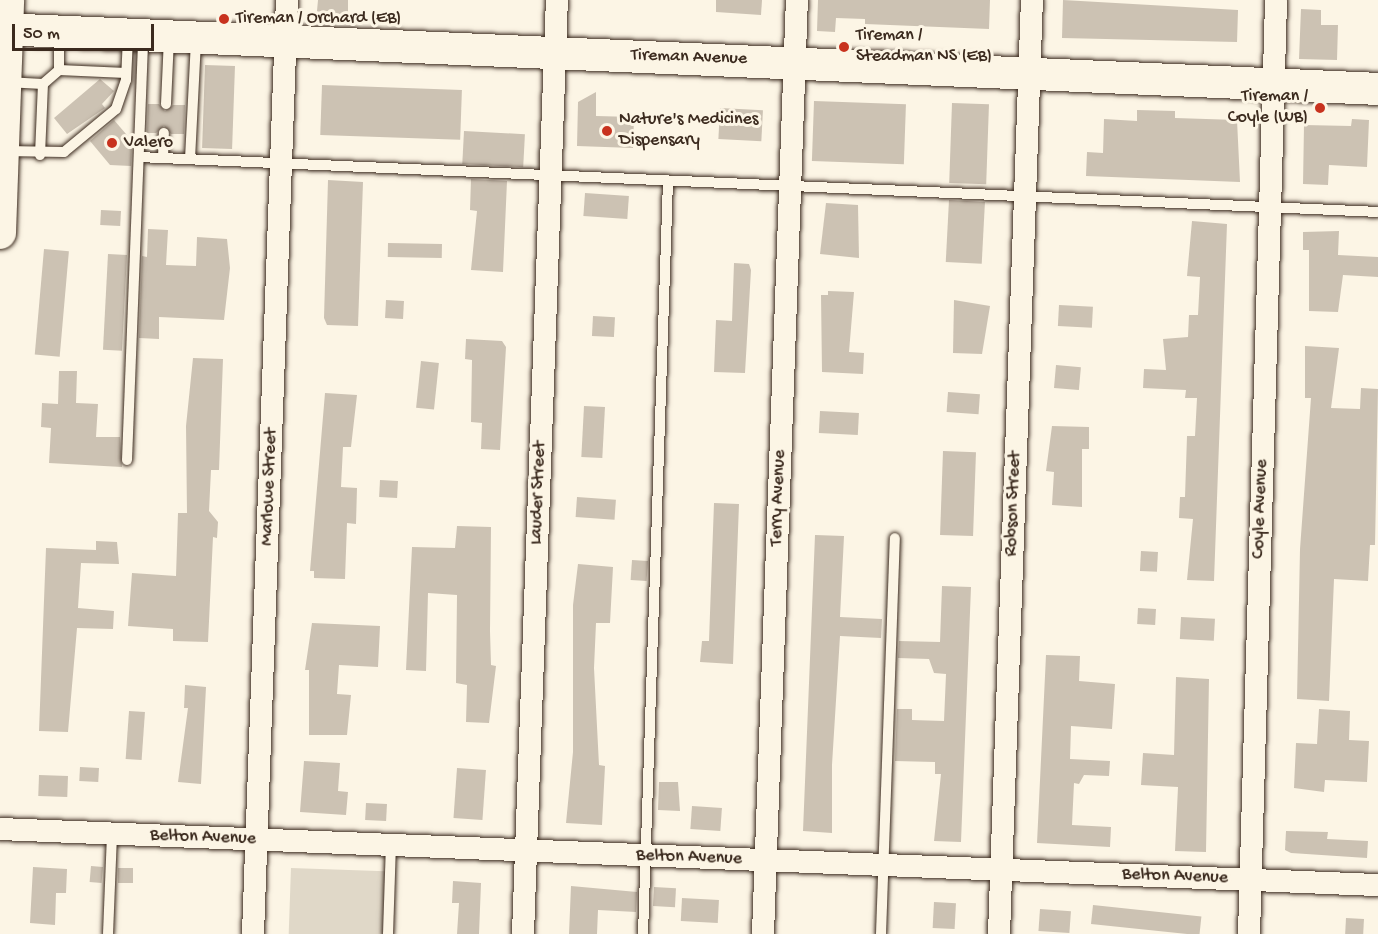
<!DOCTYPE html>
<html>
<head>
<meta charset="utf-8">
<style>
  body { margin:0 }
  #map { position:relative; width:1378px; height:934px; overflow:hidden; background:#fcf5e5; font-family:"Gochi Hand",sans-serif }
  div>[style] { position:absolute }
  [style*='--x'] { left:calc(var(--x)*1px); top:calc(var(--y)*1px); width:calc(var(--w)*1px); rotate:calc(var(--a)*1deg) }
  .green>* { inset:0; background:#e0d8c8; transform-origin:0 0 }
  .building>* { inset:0; background:#ccc2b3; transform-origin:0 0 }
  .roads { filter:drop-shadow(0 0 2px #3b2a1e) drop-shadow(0 0 2px #3b2a1e) }
  .lane>* { height:10px; margin:-5px; padding:0 5px; transform-origin:5px; border-radius:5px; background:#fcf5e5 }
  .street>* { height:22px; margin:-11px; padding:0 11px; transform-origin:11px; border-radius:11px; background:#fcf5e5 }
  .secondary>* { height:32px; margin:-16px; padding:0 16px; transform-origin:16px; border-radius:16px; background:#fcf5e5 }
  .dots>* { width:16px; height:16px; translate:-50% -50%; box-sizing:border-box; border:3px solid #fcf5e5; border-radius:50% }
  span { translate:-50% -50%; white-space:nowrap; text-align:center; line-height:1.15; -webkit-text-stroke:6px #fcf5e5; paint-order:stroke }
  .poi-label { font-size:18px; color:#3b2a1e }
  .left { translate:0 -50%; text-align:left }
  .right { translate:-100% -50%; text-align:right }
  .street-label { font-size:18px; color:#3b2a1e }
  .scale { position:absolute; left:12px; top:24px; width:142px; height:27px; box-sizing:border-box; border:3px solid #3b2a1e; border-top:0; padding-left:8px; font-size:18px; line-height:21px; white-space:nowrap; color:#3b2a1e; -webkit-text-stroke:4px #fcf5e5; paint-order:stroke }
</style>
</head>
<body>
<div id="map">
  <div class="green">
    <div style="left:291px;top:868px;width:94px;height:66px;rotate:2deg"></div>
  </div>
  <div class="building">
    <div style="clip-path:polygon(318px 0,348px 0,348px 18px,324px 17px,317px 11px)"></div>
    <div style="clip-path:polygon(716px 0,762px 0,761px 15px,716px 12px)"></div>
    <div style="clip-path:polygon(818px 0,990px 0,989px 29px,865px 24px,865px 19px,836px 18px,835px 32px,817px 31px)"></div>
    <div style="clip-path:polygon(1063px 0,1238px 10px,1237px 42px,1062px 38px)"></div>
    <div style="clip-path:polygon(1301px 9px,1321px 10px,1321px 25px,1338px 25px,1337px 60px,1299px 59px)"></div>
    <div style="left:205px;top:65px;width:30px;height:83px;rotate:2deg"></div>
    <div style="clip-path:polygon(100px 79px,114px 91px,102px 104px,105px 108px,67px 134px,54px 118px)"></div>
    <div style="left:322px;top:85px;width:140px;height:50px;rotate:2deg"></div>
    <div style="clip-path:polygon(596px 92px,596px 116px,634px 117px,633px 148px,577px 146px,578px 102px)"></div>
    <div style="left:814px;top:101px;width:92px;height:60px;rotate:2deg"></div>
    <div style="left:952px;top:103px;width:37px;height:80px;rotate:2deg"></div>
    <div style="clip-path:polygon(148px 104px,159px 104px,165px 111px,173px 105px,185px 105px,184px 134px,171px 134px,164px 126px,156px 133px,147px 133px)"></div>
    <div style="left:720px;top:108px;width:43px;height:31px;rotate:3deg"></div>
    <div style="clip-path:polygon(1137px 110px,1175px 111px,1175px 118px,1237px 120px,1240px 182px,1086px 176px,1087px 152px,1103px 153px,1104px 119px,1137px 121px)"></div>
    <div style="clip-path:polygon(1352px 119px,1369px 120px,1367px 167px,1329px 165px,1328px 185px,1303px 184px,1304px 125px,1351px 126px)"></div>
    <div style="clip-path:polygon(114px 120px,132px 141px,131px 166px,110px 165px,90px 141px)"></div>
    <div style="left:464px;top:131px;width:61px;height:33px;rotate:3deg"></div>
    <div style="clip-path:polygon(471px 179px,507px 181px,503px 272px,471px 270px,477px 211px,470px 210px)"></div>
    <div style="clip-path:polygon(328px 180px,363px 182px,358px 326px,327px 325px,324px 318px)"></div>
    <div style="left:585px;top:193px;width:44px;height:23px;rotate:4deg"></div>
    <div style="left:949px;top:200px;width:36px;height:62px;rotate:3deg"></div>
    <div style="clip-path:polygon(826px 203px,858px 205px,859px 258px,820px 254px)"></div>
    <div style="left:101px;top:210px;width:20px;height:15px;rotate:3deg"></div>
    <div style="clip-path:polygon(1192px 221px,1227px 224px,1214px 581px,1187px 580px,1193px 519px,1179px 518px,1180px 497px,1185px 497px,1187px 436px,1195px 436px,1197px 398px,1185px 398px,1186px 390px,1143px 388px,1144px 369px,1166px 370px,1163px 339px,1188px 337px,1189px 315px,1198px 315px,1200px 277px,1187px 276px)"></div>
    <div style="clip-path:polygon(148px 229px,168px 230px,166px 265px,196px 266px,197px 237px,227px 239px,230px 268px,224px 320px,159px 317px,159px 339px,139px 338px,142px 256px,147px 257px)"></div>
    <div style="clip-path:polygon(1339px 231px,1338px 255px,1378px 257px,1378px 277px,1343px 275px,1338px 312px,1309px 311px,1309px 250px,1303px 250px,1303px 232px)"></div>
    <div style="left:388px;top:243px;width:54px;height:14px;rotate:1deg"></div>
    <div style="left:44px;top:249px;width:25px;height:106px;rotate:5deg"></div>
    <div style="left:108px;top:254px;width:19px;height:96px;rotate:3deg"></div>
    <div style="clip-path:polygon(734px 263px,749px 264px,751px 270px,745px 373px,714px 372px,716px 320px,732px 321px)"></div>
    <div style="clip-path:polygon(828px 291px,854px 292px,849px 352px,864px 353px,863px 374px,822px 372px,821px 295px,828px 295px)"></div>
    <div style="left:386px;top:300px;width:18px;height:18px;rotate:3deg"></div>
    <div style="clip-path:polygon(954px 300px,990px 306px,982px 354px,953px 353px)"></div>
    <div style="left:1059px;top:305px;width:34px;height:21px;rotate:3deg"></div>
    <div style="left:593px;top:316px;width:22px;height:20px;rotate:3deg"></div>
    <div style="clip-path:polygon(466px 339px,502px 341px,506px 347px,500px 450px,481px 449px,482px 423px,471px 422px,472px 360px,465px 359px)"></div>
    <div style="clip-path:polygon(1305px 346px,1339px 348px,1331px 408px,1360px 409px,1361px 388px,1378px 389px,1375px 545px,1370px 545px,1368px 581px,1334px 579px,1329px 701px,1297px 699px,1300px 549px,1311px 398px,1305px 398px)"></div>
    <div style="clip-path:polygon(193px 358px,223px 359px,219px 470px,211px 470px,209px 511px,218px 522px,217px 538px,213px 537px,208px 642px,173px 641px,173px 629px,128px 626px,132px 573px,176px 576px,178px 513px,187px 513px,186px 426px)"></div>
    <div style="left:421px;top:361px;width:18px;height:47px;rotate:6deg"></div>
    <div style="left:1056px;top:365px;width:25px;height:23px;rotate:5deg"></div>
    <div style="clip-path:polygon(59px 371px,77px 371px,76px 403px,98px 404px,96px 437px,120px 437px,122px 467px,49px 463px,51px 428px,41px 427px,42px 403px,58px 404px)"></div>
    <div style="left:948px;top:392px;width:32px;height:20px;rotate:4deg"></div>
    <div style="clip-path:polygon(325px 393px,357px 395px,351px 447px,343px 447px,341px 487px,357px 488px,356px 524px,347px 523px,345px 579px,314px 578px,314px 571px,310px 571px)"></div>
    <div style="left:584px;top:406px;width:21px;height:51px;rotate:3deg"></div>
    <div style="left:820px;top:411px;width:39px;height:22px;rotate:3deg"></div>
    <div style="clip-path:polygon(1052px 426px,1089px 427px,1089px 449px,1082px 449px,1082px 507px,1052px 505px,1054px 472px,1046px 471px)"></div>
    <div style="left:943px;top:451px;width:33px;height:84px;rotate:2deg"></div>
    <div style="left:380px;top:480px;width:18px;height:17px;rotate:3deg"></div>
    <div style="left:577px;top:497px;width:39px;height:20px;rotate:4deg"></div>
    <div style="clip-path:polygon(714px 503px,739px 504px,733px 664px,700px 662px,702px 641px,709px 641px)"></div>
    <div style="clip-path:polygon(457px 526px,491px 527px,490px 631px,491px 665px,496px 666px,489px 723px,466px 722px,467px 685px,456px 683px,457px 595px,428px 593px,426px 671px,406px 670px,412px 547px,455px 548px)"></div>
    <div style="clip-path:polygon(815px 535px,844px 536px,840px 617px,882px 619px,881px 638px,840px 636px,832px 765px,832px 833px,803px 831px)"></div>
    <div style="clip-path:polygon(96px 541px,117px 542px,119px 564px,81px 563px,78px 608px,114px 611px,113px 629px,77px 628px,68px 732px,39px 731px,46px 548px,96px 550px)"></div>
    <div style="left:1141px;top:551px;width:17px;height:20px;rotate:3deg"></div>
    <div style="left:632px;top:560px;width:16px;height:20px;rotate:4deg"></div>
    <div style="clip-path:polygon(578px 564px,613px 567px,610px 623px,596px 623px,594px 668px,599px 765px,605px 766px,602px 825px,566px 823px,573px 752px,573px 605px)"></div>
    <div style="clip-path:polygon(942px 586px,971px 587px,961px 842px,934px 841px,941px 774px,935px 774px,935px 762px,895px 761px,897px 709px,912px 709px,912px 720px,944px 721px,946px 674px,934px 673px,929px 659px,898px 658px,899px 641px,940px 642px)"></div>
    <div style="left:1138px;top:608px;width:18px;height:16px;rotate:3deg"></div>
    <div style="left:1181px;top:617px;width:34px;height:22px;rotate:3deg"></div>
    <div style="clip-path:polygon(312px 623px,380px 626px,378px 667px,339px 665px,337px 694px,351px 695px,347px 735px,309px 735px,309px 670px,305px 670px)"></div>
    <div style="clip-path:polygon(1046px 655px,1080px 656px,1079px 681px,1115px 684px,1112px 729px,1071px 726px,1070px 759px,1110px 761px,1109px 776px,1084px 775px,1079px 784px,1074px 783px,1072px 825px,1111px 827px,1110px 847px,1037px 843px)"></div>
    <div style="clip-path:polygon(1176px 677px,1209px 679px,1206px 852px,1175px 851px,1178px 787px,1141px 785px,1143px 753px,1174px 755px)"></div>
    <div style="clip-path:polygon(185px 685px,206px 687px,201px 784px,178px 782px,188px 708px,184px 708px)"></div>
    <div style="clip-path:polygon(1319px 709px,1350px 711px,1349px 740px,1369px 741px,1367px 782px,1325px 780px,1324px 792px,1294px 788px,1296px 743px,1317px 744px)"></div>
    <div style="left:129px;top:711px;width:16px;height:48px;rotate:4deg"></div>
    <div style="clip-path:polygon(304px 761px,340px 763px,338px 791px,348px 792px,346px 815px,300px 812px)"></div>
    <div style="left:80px;top:767px;width:19px;height:14px;rotate:3deg"></div>
    <div style="left:457px;top:768px;width:29px;height:50px;rotate:4deg"></div>
    <div style="left:39px;top:775px;width:29px;height:21px;rotate:2deg"></div>
    <div style="clip-path:polygon(659px 782px,678px 782px,680px 811px,658px 810px)"></div>
    <div style="left:366px;top:803px;width:21px;height:17px;rotate:3deg"></div>
    <div style="left:692px;top:806px;width:30px;height:23px;rotate:4deg"></div>
    <div style="clip-path:polygon(1286px 831px,1328px 832px,1327px 839px,1368px 841px,1367px 858px,1291px 853px,1285px 850px)"></div>
    <div style="left:91px;top:866px;width:12px;height:16px;rotate:5deg"></div>
    <div style="clip-path:polygon(33px 867px,67px 869px,66px 893px,56px 893px,55px 925px,30px 923px)"></div>
    <div style="left:118px;top:868px;width:15px;height:15px"></div>
    <div style="clip-path:polygon(453px 881px,481px 883px,479px 934px,457px 934px,459px 903px,452px 903px)"></div>
    <div style="clip-path:polygon(571px 886px,637px 892px,636px 912px,598px 910px,597px 934px,569px 934px)"></div>
    <div style="left:654px;top:887px;width:22px;height:19px;rotate:3deg"></div>
    <div style="left:682px;top:898px;width:37px;height:23px;rotate:3deg"></div>
    <div style="left:934px;top:902px;width:22px;height:26px;rotate:3deg"></div>
    <div style="left:1093px;top:905px;width:109px;height:19px;rotate:6deg"></div>
    <div style="left:1040px;top:909px;width:31px;height:22px;rotate:4deg"></div>
    <div style="left:1346px;top:918px;width:18px;height:16px;rotate:3deg"></div>
  </div>
  <div class="roads">
    <div class="lane">
      <div style="--x:59;--y:70;--w:35;--a:-90"></div>
      <div style="--x:6;--y:82;--w:37;--a:3"></div>
      <div style="--x:43;--y:84;--w:21;--a:-41"></div>
      <div style="--x:59;--y:70;--w:67;--a:2.6"></div>
      <div style="--x:166;--y:104;--w:65;--a:-87.4"></div>
      <div style="--x:5;--y:151;--w:59;--a:1"></div>
      <div style="--x:64;--y:152;--w:67;--a:-39.6"></div>
      <div style="--x:116;--y:109;--w:31;--a:-71"></div>
      <div style="--x:126;--y:80;--w:42;--a:-87.3"></div>
      <div style="--x:40;--y:155;--w:71;--a:-87.6"></div>
      <div style="--x:139;--y:157;--w:1240;--a:2.54"></div>
      <div style="--x:163;--y:158;--w:25;--a:-88"></div>
      <div style="--x:190;--y:159;--w:120;--a:-87.1"></div>
      <div style="--x:127;--y:460;--w:422;--a:-87.8"></div>
      <div style="--x:108;--y:934;--w:99;--a:-87.7"></div>
      <div style="--x:388;--y:934;--w:89;--a:-88.1"></div>
      <div style="--x:643;--y:934;--w:753;--a:-88.1"></div>
      <div style="--x:881;--y:934;--w:396;--a:-88"></div>
    </div>
    <div class="street">
      <div style="--x:0;--y:829;--w:1379;--a:2.33"></div>
      <div style="--x:253;--y:934;--w:935;--a:-87.92"></div>
      <div style="--x:523;--y:934;--w:935;--a:-87.92"></div>
      <div style="--x:763;--y:934;--w:935;--a:-87.92"></div>
      <div style="--x:999;--y:934;--w:935;--a:-87.98"></div>
      <div style="--x:1249;--y:934;--w:934;--a:-88.34"></div>
    </div>
    <div class="secondary">
      <div style="--x:0;--y:29;--w:1379;--a:2.49"></div>
      <div style="--x:0;--y:233;--w:233;--a:-88"></div>
    </div>
  </div>
  <div class="dots">
    <div style="left:224px;top:19px;background:#c8321e"></div>
    <div style="left:844px;top:47px;background:#c8321e"></div>
    <div style="left:1320px;top:108px;background:#c8321e"></div>
    <div style="left:607px;top:131px;background:#c8321e"></div>
    <div style="left:112px;top:143px;background:#c8321e"></div>
  </div>
  <div class="poi-label">
    <span class="left" style="left:236px;top:19px">Tireman / Orchard (EB)</span>
    <span class="left" style="left:856px;top:47px">Tireman /<br>Steadman NS (EB)</span>
    <span class="right" style="left:1308px;top:108px">Tireman /<br>Coyle (WB)</span>
    <span class="left" style="left:619px;top:131px">Nature's Medicines<br>Dispensary</span>
    <span class="left" style="left:124px;top:143px">Valero</span>
  </div>
  <div class="street-label">
    <span style="left:689px;top:58px;rotate:2deg">Tireman Avenue</span>
    <span style="left:270px;top:487px;rotate:-88deg">Marlowe Street</span>
    <span style="left:539px;top:493px;rotate:-88deg">Lauder Street</span>
    <span style="left:779px;top:498px;rotate:-88deg">Terry Avenue</span>
    <span style="left:1014px;top:504px;rotate:-88deg">Robson Street</span>
    <span style="left:1261px;top:509px;rotate:-88deg">Coyle Avenue</span>
    <span style="left:203px;top:838px;rotate:2deg">Belton Avenue</span>
    <span style="left:689px;top:858px;rotate:2deg">Belton Avenue</span>
    <span style="left:1175px;top:877px;rotate:2deg">Belton Avenue</span>
  </div>
  <div class="scale">50 m</div>
</div>
</body>
</html>
